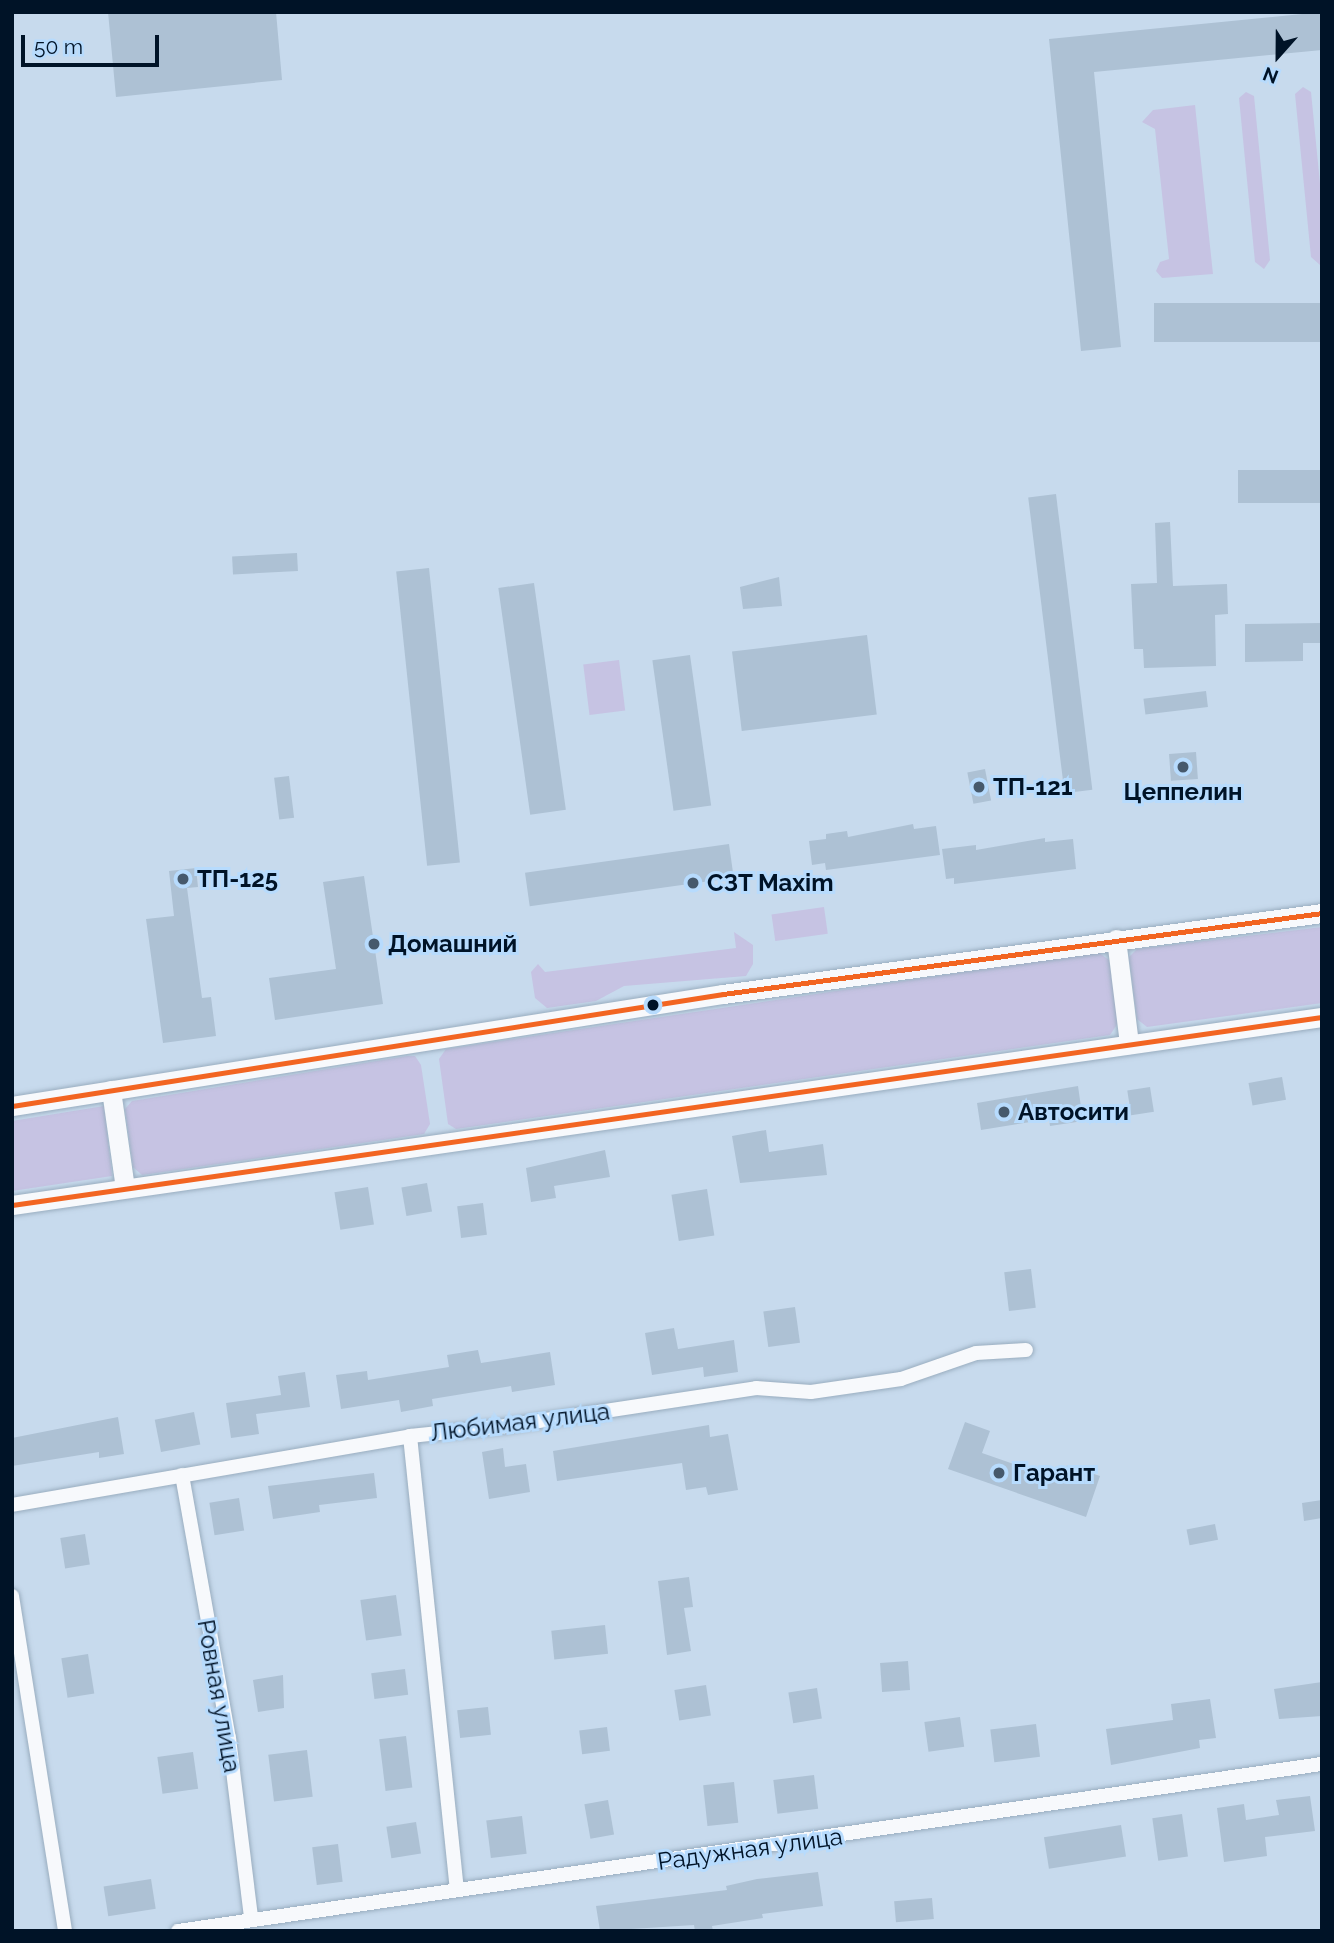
<!DOCTYPE html>
<html>
<head>
<meta charset="utf-8">
<style>
  body { margin:0 }
  #map { position:relative; width:1334px; height:1943px; overflow:hidden; background:#c7daed; font-family:Raleway,sans-serif }
  div>[style] { position:absolute }
  [style*='--x'] { left:calc(var(--x)*1px); top:calc(var(--y)*1px); width:calc(var(--w)*1px); rotate:calc(var(--a)*1deg) }
  .green>* { inset:0; background:#c6c3e3; transform-origin:0 0 }
  .building>* { inset:0; background:#adc1d4; transform-origin:0 0 }
  .roads { filter:drop-shadow(0 0 2px #99adbf) drop-shadow(0 0 2px #99adbf) }
  .street>* { height:14px; margin:-7px; padding:0 7px; transform-origin:7px; border-radius:7px; background:#f7f9fc }
  .secondary>* { height:19px; margin:-9.5px; padding:0 9.5px; transform-origin:9.5px; border-radius:9.5px; background:#f7f9fc }
  .bus-1>* { height:5px; margin:-2.5px; padding:0 2.5px; transform-origin:2.5px; border-radius:2.5px; background:#f26522 }
  .dots>* { width:19px; height:19px; translate:-50% -50%; box-sizing:border-box; border:4px solid #b7dbfd; border-radius:50% }
  span { translate:-50% -50%; white-space:nowrap; text-align:center; line-height:1.15; -webkit-text-stroke:6px #b7dbfd; paint-order:stroke }
  .poi-label { font-size:24px; color:#001327; font-weight:700 }
  .left { translate:0 -50%; text-align:left }
  .street-label { font-size:24px; color:#001327 }
  .frame { position:absolute; inset:0; border:14px solid #001327; pointer-events:none }
  .north { position:absolute; left:1243px; top:21px; width:70px; height:70px; -webkit-text-stroke:5px #b7dbfd; paint-order:stroke; rotate:201deg; font-size:19px; font-weight:700; line-height:28px; text-align:center; color:#001327 }
  .north::after { content:''; display:block; margin:auto; width:24px; height:32px; background:#001327; clip-path:polygon(50% 0,100% 100%,50% 72%,0 100%) }
  .scale { position:absolute; left:21px; top:35px; width:138px; height:32px; box-sizing:border-box; border:4px solid #001327; border-top:0; padding-left:9px; font-size:21px; line-height:24px; white-space:nowrap; color:#001327; -webkit-text-stroke:5px #b7dbfd; paint-order:stroke }
</style>
</head>
<body>
<div id="map">
  <div class="green">
    <div style="clip-path:polygon(1303px 87px,1311px 92px,1322px 204px,1320px 265px,1311px 257px,1295px 94px)"></div>
    <div style="clip-path:polygon(1246px 92px,1254px 96px,1270px 260px,1264px 269px,1255px 262px,1239px 98px)"></div>
    <div style="clip-path:polygon(1195px 105px,1213px 274px,1162px 278px,1156px 271px,1160px 262px,1169px 259px,1155px 129px,1142px 122px,1153px 110px)"></div>
    <div style="left:619px;top:660px;width:51px;height:36px;rotate:83deg"></div>
    <div style="left:824px;top:907px;width:27px;height:53px;rotate:82deg"></div>
    <div style="clip-path:polygon(1322px 927px,1322px 1003px,1147px 1027px,1137px 1019px,1129px 957px,1137px 949px)"></div>
    <div style="clip-path:polygon(734px 932px,753px 945px,753px 964px,746px 976px,624px 986px,596px 1001px,547px 1008px,535px 998px,531px 972px,538px 964px,545px 972px,736px 948px)"></div>
    <div style="clip-path:polygon(1098px 952px,1109px 960px,1118px 1023px,1110px 1035px,456px 1129px,448px 1124px,439px 1059px,446px 1049px)"></div>
    <div style="clip-path:polygon(407px 1056px,415px 1056px,421px 1065px,430px 1124px,424px 1134px,142px 1175px,133px 1167px,125px 1109px,132px 1101px)"></div>
    <div style="clip-path:polygon(104px 1106px,112px 1176px,12px 1191px,12px 1121px)"></div>
  </div>
  <div class="building">
    <div style="clip-path:polygon(108px 12px,276px 12px,282px 80px,116px 97px)"></div>
    <div style="clip-path:polygon(1322px 12px,1322px 50px,1094px 72px,1121px 347px,1081px 351px,1049px 39px)"></div>
    <div style="left:1322px;top:303px;width:39px;height:168px;rotate:90deg"></div>
    <div style="left:1322px;top:470px;width:33px;height:84px;rotate:90deg"></div>
    <div style="left:1056px;top:494px;width:298px;height:28px;rotate:83deg"></div>
    <div style="clip-path:polygon(1170px 522px,1173px 586px,1227px 584px,1228px 614px,1215px 615px,1216px 666px,1144px 668px,1143px 649px,1134px 649px,1131px 584px,1157px 583px,1155px 523px)"></div>
    <div style="left:297px;top:553px;width:18px;height:65px;rotate:87deg"></div>
    <div style="left:429px;top:568px;width:296px;height:33px;rotate:84deg"></div>
    <div style="clip-path:polygon(779px 577px,782px 606px,743px 609px,740px 587px)"></div>
    <div style="left:534px;top:583px;width:229px;height:36px;rotate:82deg"></div>
    <div style="clip-path:polygon(1322px 623px,1322px 643px,1303px 643px,1303px 661px,1245px 662px,1245px 624px)"></div>
    <div style="left:867px;top:635px;width:80px;height:136px;rotate:83deg"></div>
    <div style="left:690px;top:655px;width:152px;height:38px;rotate:82deg"></div>
    <div style="left:1206px;top:691px;width:16px;height:63px;rotate:83deg"></div>
    <div style="left:1196px;top:752px;width:27px;height:27px;rotate:86deg"></div>
    <div style="left:985px;top:769px;width:32px;height:18px;rotate:79deg"></div>
    <div style="left:289px;top:776px;width:42px;height:15px;rotate:83deg"></div>
    <div style="clip-path:polygon(913px 824px,914px 829px,936px 826px,940px 855px,826px 870px,825px 863px,812px 865px,809px 841px,826px 839px,826px 834px,847px 831px,848px 837px)"></div>
    <div style="clip-path:polygon(1045px 838px,1045px 842px,1073px 839px,1076px 869px,954px 884px,954px 878px,946px 879px,942px 849px,976px 845px,976px 850px)"></div>
    <div style="left:729px;top:844px;width:34px;height:206px;rotate:82deg"></div>
    <div style="clip-path:polygon(196px 868px,198px 887px,187px 888px,202px 998px,211px 997px,216px 1036px,163px 1043px,146px 919px,174px 916px,169px 871px)"></div>
    <div style="clip-path:polygon(364px 876px,383px 1004px,275px 1020px,269px 978px,336px 969px,323px 882px)"></div>
    <div style="left:1282px;top:1077px;width:23px;height:34px;rotate:80deg"></div>
    <div style="clip-path:polygon(1078px 1086px,1083px 1121px,1050px 1126px,1049px 1119px,981px 1130px,977px 1103px)"></div>
    <div style="left:1150px;top:1087px;width:25px;height:23px;rotate:81deg"></div>
    <div style="clip-path:polygon(766px 1130px,769px 1152px,823px 1144px,827px 1175px,740px 1183px,732px 1136px)"></div>
    <div style="clip-path:polygon(605px 1150px,610px 1177px,554px 1186px,556px 1198px,531px 1202px,526px 1168px)"></div>
    <div style="left:427px;top:1183px;width:29px;height:26px;rotate:80deg"></div>
    <div style="left:368px;top:1187px;width:38px;height:34px;rotate:81deg"></div>
    <div style="left:707px;top:1189px;width:47px;height:36px;rotate:81deg"></div>
    <div style="left:483px;top:1203px;width:32px;height:26px;rotate:83deg"></div>
    <div style="left:1031px;top:1269px;width:39px;height:27px;rotate:83deg"></div>
    <div style="left:795px;top:1307px;width:36px;height:32px;rotate:82deg"></div>
    <div style="clip-path:polygon(674px 1328px,678px 1349px,734px 1340px,738px 1372px,704px 1377px,703px 1367px,652px 1375px,645px 1333px)"></div>
    <div style="clip-path:polygon(478px 1350px,481px 1363px,550px 1352px,555px 1385px,512px 1392px,511px 1386px,432px 1399px,433px 1406px,401px 1412px,399px 1400px,341px 1409px,336px 1375px,367px 1371px,368px 1380px,449px 1367px,447px 1355px)"></div>
    <div style="clip-path:polygon(305px 1372px,310px 1407px,256px 1414px,259px 1434px,231px 1438px,226px 1403px,281px 1395px,278px 1376px)"></div>
    <div style="left:194px;top:1412px;width:33px;height:40px;rotate:79deg"></div>
    <div style="clip-path:polygon(118px 1417px,124px 1454px,99px 1458px,99px 1452px,12px 1466px,12px 1438px)"></div>
    <div style="clip-path:polygon(965px 1422px,990px 1431px,982px 1453px,1062px 1481px,1067px 1465px,1100px 1476px,1086px 1517px,948px 1469px)"></div>
    <div style="clip-path:polygon(709px 1425px,710px 1437px,728px 1434px,738px 1490px,708px 1495px,706px 1487px,686px 1490px,682px 1463px,557px 1481px,553px 1451px)"></div>
    <div style="clip-path:polygon(503px 1448px,505px 1467px,526px 1464px,530px 1492px,489px 1499px,482px 1452px)"></div>
    <div style="clip-path:polygon(374px 1473px,377px 1498px,319px 1505px,320px 1512px,273px 1519px,268px 1486px)"></div>
    <div style="left:239px;top:1498px;width:33px;height:30px;rotate:81deg"></div>
    <div style="clip-path:polygon(1322px 1500px,1322px 1518px,1304px 1521px,1302px 1503px)"></div>
    <div style="left:1215px;top:1524px;width:16px;height:29px;rotate:79deg"></div>
    <div style="left:85px;top:1534px;width:31px;height:25px;rotate:81deg"></div>
    <div style="clip-path:polygon(689px 1577px,693px 1607px,684px 1608px,691px 1651px,667px 1655px,658px 1581px)"></div>
    <div style="left:396px;top:1595px;width:41px;height:36px;rotate:82deg"></div>
    <div style="left:605px;top:1625px;width:29px;height:54px;rotate:84deg"></div>
    <div style="left:88px;top:1654px;width:40px;height:27px;rotate:81deg"></div>
    <div style="left:908px;top:1661px;width:29px;height:28px;rotate:86deg"></div>
    <div style="left:405px;top:1669px;width:26px;height:34px;rotate:83deg"></div>
    <div style="clip-path:polygon(283px 1675px,284px 1708px,258px 1712px,253px 1680px)"></div>
    <div style="clip-path:polygon(1322px 1682px,1322px 1716px,1279px 1719px,1274px 1689px)"></div>
    <div style="left:706px;top:1685px;width:31px;height:32px;rotate:81deg"></div>
    <div style="left:817px;top:1688px;width:31px;height:29px;rotate:81deg"></div>
    <div style="clip-path:polygon(1210px 1699px,1216px 1738px,1199px 1740px,1200px 1748px,1111px 1765px,1106px 1729px,1173px 1720px,1171px 1704px)"></div>
    <div style="left:488px;top:1707px;width:28px;height:31px;rotate:84deg"></div>
    <div style="left:960px;top:1717px;width:30px;height:36px;rotate:82deg"></div>
    <div style="left:1036px;top:1724px;width:33px;height:46px;rotate:83deg"></div>
    <div style="left:607px;top:1727px;width:24px;height:28px;rotate:83deg"></div>
    <div style="left:406px;top:1736px;width:52px;height:27px;rotate:83deg"></div>
    <div style="left:307px;top:1750px;width:47px;height:39px;rotate:83deg"></div>
    <div style="left:193px;top:1752px;width:37px;height:36px;rotate:82deg"></div>
    <div style="left:814px;top:1775px;width:34px;height:41px;rotate:83deg"></div>
    <div style="left:734px;top:1782px;width:41px;height:31px;rotate:84deg"></div>
    <div style="clip-path:polygon(1310px 1796px,1315px 1831px,1265px 1837px,1267px 1856px,1224px 1862px,1217px 1808px,1244px 1804px,1246px 1820px,1279px 1815px,1276px 1800px)"></div>
    <div style="left:608px;top:1800px;width:35px;height:24px;rotate:80deg"></div>
    <div style="left:1182px;top:1814px;width:43px;height:30px;rotate:82deg"></div>
    <div style="left:522px;top:1816px;width:38px;height:36px;rotate:83deg"></div>
    <div style="left:416px;top:1822px;width:32px;height:30px;rotate:81deg"></div>
    <div style="left:1121px;top:1825px;width:32px;height:78px;rotate:81deg"></div>
    <div style="left:338px;top:1844px;width:38px;height:26px;rotate:83deg"></div>
    <div style="clip-path:polygon(818px 1872px,823px 1906px,762px 1914px,763px 1918px,712px 1926px,713px 1931px,695px 1931px,694px 1925px,600px 1931px,596px 1906px,727px 1890px,726px 1886px,757px 1879px)"></div>
    <div style="left:151px;top:1879px;width:30px;height:48px;rotate:81deg"></div>
    <div style="left:932px;top:1898px;width:21px;height:38px;rotate:85deg"></div>
  </div>
  <div class="roads">
    <div class="street">
      <div style="--x:410;--y:1436;--w:455;--a:84.1"></div>
      <div style="--x:182;--y:1475;--w:267;--a:79.9"></div>
      <div style="--x:229;--y:1738;--w:180;--a:83"></div>
      <div style="--x:12;--y:1505;--w:404;--a:-9.8"></div>
      <div style="--x:410;--y:1436;--w:97;--a:-5.9"></div>
      <div style="--x:506;--y:1426;--w:253;--a:-8.6"></div>
      <div style="--x:756;--y:1388;--w:55;--a:4.2"></div>
      <div style="--x:811;--y:1392;--w:91;--a:-8.2"></div>
      <div style="--x:901;--y:1379;--w:79;--a:-19.1"></div>
      <div style="--x:976;--y:1353;--w:50;--a:-3.4"></div>
      <div style="--x:12;--y:1596;--w:339;--a:81"></div>
      <div style="--x:178;--y:1931;--w:1156;--a:-8.31"></div>
    </div>
    <div class="secondary">
      <div style="--x:1116;--y:939;--w:106;--a:82.9"></div>
      <div style="--x:111;--y:1090;--w:99;--a:81.9"></div>
      <div style="--x:12;--y:1106;--w:720;--a:-8.95"></div>
      <div style="--x:723;--y:994;--w:604;--a:-7.7"></div>
      <div style="--x:12;--y:1205;--w:1323;--a:-8.17"></div>
    </div>
  </div>
  <div class="bus-1">
    <div style="--x:12;--y:1106;--w:720;--a:-8.95"></div>
    <div style="--x:723;--y:994;--w:604;--a:-7.7"></div>
    <div style="--x:12;--y:1205;--w:1323;--a:-8.17"></div>
  </div>
  <div class="dots">
    <div style="left:1183px;top:767px;background:#46596c"></div>
    <div style="left:979px;top:787px;background:#46596c"></div>
    <div style="left:183px;top:879px;background:#46596c"></div>
    <div style="left:693px;top:883px;background:#46596c"></div>
    <div style="left:374px;top:944px;background:#46596c"></div>
    <div style="left:653px;top:1005px;background:#001327"></div>
    <div style="left:1004px;top:1112px;background:#46596c"></div>
    <div style="left:999px;top:1473px;background:#46596c"></div>
  </div>
  <div class="poi-label">
    <span class="left" style="left:993px;top:787px">ТП-121</span>
    <span style="left:1183px;top:792px">Цеппелин</span>
    <span class="left" style="left:197px;top:879px">ТП-125</span>
    <span class="left" style="left:707px;top:883px">СЗТ Maxim</span>
    <span class="left" style="left:388px;top:944px">Домашний</span>
    <span class="left" style="left:1018px;top:1112px">Автосити</span>
    <span class="left" style="left:1013px;top:1473px">Гарант</span>
  </div>
  <div class="street-label">
    <span style="left:520px;top:1422px;rotate:-7deg">Любимая улица</span>
    <span style="left:219px;top:1696px;rotate:80deg">Ровная улица</span>
    <span style="left:750px;top:1849px;rotate:-8deg">Радужная улица</span>
  </div>
  <div class="frame"></div>
  <div class="north">N</div>
  <div class="scale">50 m</div>
</div>
</body>
</html>
